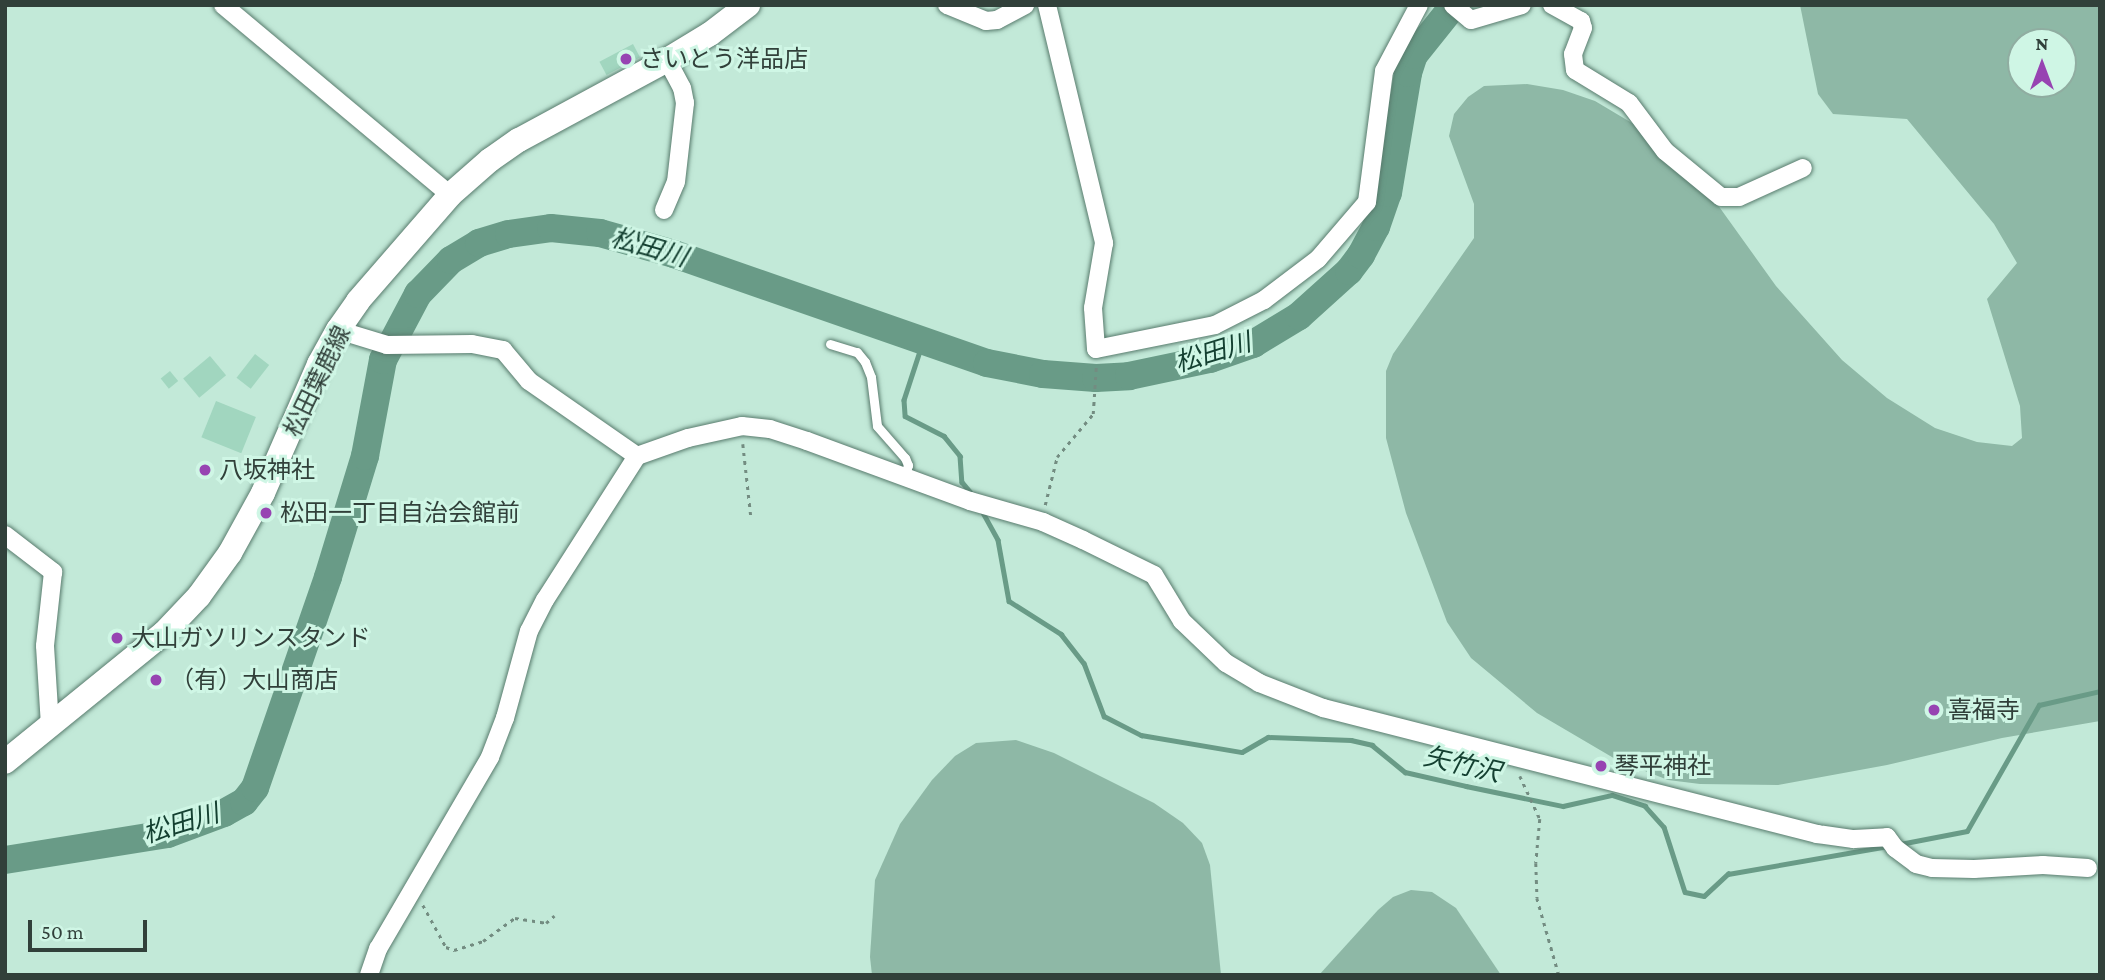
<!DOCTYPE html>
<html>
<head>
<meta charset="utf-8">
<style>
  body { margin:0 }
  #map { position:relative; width:2105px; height:980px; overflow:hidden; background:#c2e9d8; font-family:"Crimson Pro","Noto Sans JP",serif }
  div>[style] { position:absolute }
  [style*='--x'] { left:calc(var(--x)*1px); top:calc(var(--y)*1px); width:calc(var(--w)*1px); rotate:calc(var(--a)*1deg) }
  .green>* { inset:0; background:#8eb8a6 }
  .stream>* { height:4.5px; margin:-2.25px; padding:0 2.25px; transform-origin:2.25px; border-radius:2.25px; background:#699b87 }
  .river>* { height:28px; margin:-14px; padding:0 14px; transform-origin:14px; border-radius:14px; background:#699b87 }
  .building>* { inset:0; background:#a1d6bf; transform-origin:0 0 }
  .path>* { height:2.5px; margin-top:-1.25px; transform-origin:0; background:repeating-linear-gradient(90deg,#738c81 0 3.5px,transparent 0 8.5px) }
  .roads { filter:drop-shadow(0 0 2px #587b6d) drop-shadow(0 0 2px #587b6d) }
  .service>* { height:9px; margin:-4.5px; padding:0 4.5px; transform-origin:4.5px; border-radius:4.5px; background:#fff }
  .minor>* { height:18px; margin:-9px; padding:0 9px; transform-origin:9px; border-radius:9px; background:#fff }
  .secondary>* { height:24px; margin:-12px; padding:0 12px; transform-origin:12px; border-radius:12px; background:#fff }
  .dots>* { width:19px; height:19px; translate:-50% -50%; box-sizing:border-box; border:4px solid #cff6e5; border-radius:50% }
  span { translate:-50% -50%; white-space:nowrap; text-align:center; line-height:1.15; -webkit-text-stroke:6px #cff6e5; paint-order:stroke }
  .poi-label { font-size:24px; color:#31403a }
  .left { translate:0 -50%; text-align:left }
  .street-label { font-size:24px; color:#31403a }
  .water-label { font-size:26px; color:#144031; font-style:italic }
  .frame { position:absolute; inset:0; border:7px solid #31403a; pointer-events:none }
  .north { position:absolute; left:2007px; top:28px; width:70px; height:70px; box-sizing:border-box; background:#cff6e5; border:2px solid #90ada1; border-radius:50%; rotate:0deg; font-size:19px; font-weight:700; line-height:28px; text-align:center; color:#31403a }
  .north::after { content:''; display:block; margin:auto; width:24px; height:32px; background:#9744b2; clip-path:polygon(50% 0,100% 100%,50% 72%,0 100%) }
  .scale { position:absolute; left:28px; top:920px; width:119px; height:32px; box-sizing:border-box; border:4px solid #31403a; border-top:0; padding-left:9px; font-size:21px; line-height:24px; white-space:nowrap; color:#31403a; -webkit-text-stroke:5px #cff6e5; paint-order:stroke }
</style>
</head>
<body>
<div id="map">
  <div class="green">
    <div style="clip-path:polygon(evenodd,1800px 5px,2100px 5px,2100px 721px,2002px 738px,1887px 765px,1778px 785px,1700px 784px,1668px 780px,1617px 760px,1537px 713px,1471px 658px,1447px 622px,1406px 513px,1386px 438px,1386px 371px,1393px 354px,1474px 238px,1474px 204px,1449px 136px,1454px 114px,1468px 97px,1484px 86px,1527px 84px,1563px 90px,1595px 101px,1637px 126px,1715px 201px,1776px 286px,1842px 360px,1887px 398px,1935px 428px,1977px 442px,2012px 446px,2022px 438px,2020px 406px,1987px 299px,2017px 263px,1994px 224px,1907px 119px,1833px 114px,1818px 94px,1800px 5px,2021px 42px,2063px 42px,2063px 84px,2021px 84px,2021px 42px)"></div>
    <div style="clip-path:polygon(1016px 740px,1054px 753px,1154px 803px,1183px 823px,1202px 843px,1210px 865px,1221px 975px,872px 975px,870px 957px,875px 880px,900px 824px,932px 780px,955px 756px,976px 743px)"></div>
    <div style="clip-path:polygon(1411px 890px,1432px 892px,1456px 908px,1501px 975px,1319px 975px,1378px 910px,1393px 897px)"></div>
  </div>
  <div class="stream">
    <div style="--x:923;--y:342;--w:61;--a:108.1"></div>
    <div style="--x:904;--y:400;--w:16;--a:86"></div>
    <div style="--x:905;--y:416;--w:44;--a:27.1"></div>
    <div style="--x:944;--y:436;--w:26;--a:51"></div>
    <div style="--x:960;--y:456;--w:26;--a:86"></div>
    <div style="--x:962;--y:482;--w:17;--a:50"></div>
    <div style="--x:981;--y:509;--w:35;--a:61"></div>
    <div style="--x:998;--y:540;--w:62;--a:79.8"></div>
    <div style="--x:1009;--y:601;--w:62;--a:32.4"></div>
    <div style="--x:1061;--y:634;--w:37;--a:52"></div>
    <div style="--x:1084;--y:663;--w:57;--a:69.3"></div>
    <div style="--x:1104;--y:716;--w:42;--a:27.2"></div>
    <div style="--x:1141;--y:735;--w:102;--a:9.6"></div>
    <div style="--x:1242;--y:752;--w:30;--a:-30"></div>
    <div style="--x:1268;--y:737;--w:83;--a:2.1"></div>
    <div style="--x:1351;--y:740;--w:22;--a:13"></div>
    <div style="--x:1372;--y:745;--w:43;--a:39.3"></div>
    <div style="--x:1405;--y:772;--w:63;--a:12.9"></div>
    <div style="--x:1466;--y:786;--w:99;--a:11.7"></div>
    <div style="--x:1563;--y:806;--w:50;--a:-12.7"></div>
    <div style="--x:1612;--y:795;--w:35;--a:18"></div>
    <div style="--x:1645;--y:806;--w:28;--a:48"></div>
    <div style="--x:1664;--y:827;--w:68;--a:72.1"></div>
    <div style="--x:1685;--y:892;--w:19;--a:12"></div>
    <div style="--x:1704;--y:896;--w:33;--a:-43"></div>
    <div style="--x:1728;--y:874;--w:162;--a:-9.9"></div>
    <div style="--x:1900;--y:844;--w:68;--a:-11"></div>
    <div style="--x:1967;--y:831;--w:145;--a:-60.3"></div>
    <div style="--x:2039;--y:705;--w:63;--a:-12.9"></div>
  </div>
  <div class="river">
    <div style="--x:5;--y:860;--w:165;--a:-9.1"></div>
    <div style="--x:168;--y:834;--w:60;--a:-20.6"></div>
    <div style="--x:224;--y:813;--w:23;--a:-29"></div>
    <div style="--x:244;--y:802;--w:18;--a:-52"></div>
    <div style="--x:255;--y:788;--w:223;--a:-70.9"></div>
    <div style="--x:328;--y:577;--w:127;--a:-73"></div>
    <div style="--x:365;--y:456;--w:98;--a:-79.4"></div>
    <div style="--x:383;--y:360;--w:75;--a:-62.1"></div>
    <div style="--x:418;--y:294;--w:47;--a:-45.9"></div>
    <div style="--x:451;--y:260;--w:33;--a:-31"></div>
    <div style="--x:479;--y:243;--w:31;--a:-17"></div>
    <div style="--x:509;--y:234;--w:42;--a:-8.1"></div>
    <div style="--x:551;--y:228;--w:49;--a:5.8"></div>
    <div style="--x:600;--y:233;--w:77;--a:15.8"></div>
    <div style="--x:674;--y:254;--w:331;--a:19.2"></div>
    <div style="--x:987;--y:363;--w:57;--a:11.1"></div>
    <div style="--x:1043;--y:374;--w:53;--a:4.3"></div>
    <div style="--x:1096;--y:378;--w:33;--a:-3"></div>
    <div style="--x:1129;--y:376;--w:83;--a:-11.9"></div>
    <div style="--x:1210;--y:359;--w:46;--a:-19.2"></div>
    <div style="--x:1253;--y:344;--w:54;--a:-31.3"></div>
    <div style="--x:1299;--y:316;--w:67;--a:-42"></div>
    <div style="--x:1349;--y:271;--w:20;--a:-53"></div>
    <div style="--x:1361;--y:255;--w:32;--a:-62"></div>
    <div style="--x:1376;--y:227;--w:36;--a:-71"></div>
    <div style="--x:1388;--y:193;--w:122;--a:-80.5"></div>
    <div style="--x:1408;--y:73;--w:19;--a:-72"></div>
    <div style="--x:1414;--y:55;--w:64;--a:-51.3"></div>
  </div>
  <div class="building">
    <div style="left:633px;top:44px;width:15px;height:38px;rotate:62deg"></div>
    <div style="left:255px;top:354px;width:18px;height:30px;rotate:38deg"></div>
    <div style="left:210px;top:356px;width:25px;height:35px;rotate:50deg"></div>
    <div style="left:170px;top:371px;width:13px;height:12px;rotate:51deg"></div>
    <div style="left:216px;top:401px;width:43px;height:39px;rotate:22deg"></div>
  </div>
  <div class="path">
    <div style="--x:743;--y:444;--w:72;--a:83.7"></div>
    <div style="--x:1045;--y:505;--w:49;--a:-76"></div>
    <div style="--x:1057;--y:457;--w:56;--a:-50.1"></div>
    <div style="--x:1093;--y:414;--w:47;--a:-86.3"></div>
    <div style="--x:1520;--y:776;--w:47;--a:65.1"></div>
    <div style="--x:1540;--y:819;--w:44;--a:95.2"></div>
    <div style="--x:1536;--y:863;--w:35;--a:88"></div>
    <div style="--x:1537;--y:898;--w:80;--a:74.1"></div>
    <div style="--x:423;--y:905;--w:48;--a:61.3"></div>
    <div style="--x:446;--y:947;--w:9;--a:21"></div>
    <div style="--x:454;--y:950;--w:30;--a:-17"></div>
    <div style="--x:483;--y:941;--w:39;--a:-36"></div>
    <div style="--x:515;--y:918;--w:31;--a:9"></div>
    <div style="--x:546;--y:923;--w:11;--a:-41"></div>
  </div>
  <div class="roads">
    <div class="service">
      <div style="--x:830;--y:344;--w:28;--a:17"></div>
      <div style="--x:857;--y:352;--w:13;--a:51"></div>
      <div style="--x:865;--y:362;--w:16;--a:68"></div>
      <div style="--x:871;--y:377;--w:49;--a:83"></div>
      <div style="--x:877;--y:426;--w:43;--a:48.8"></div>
      <div style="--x:905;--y:458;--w:8;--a:67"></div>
      <div style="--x:908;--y:465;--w:14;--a:107"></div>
    </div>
    <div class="minor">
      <div style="--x:223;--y:5;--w:296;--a:39.9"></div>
      <div style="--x:947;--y:5;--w:42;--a:22.3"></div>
      <div style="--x:986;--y:21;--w:11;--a:-5"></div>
      <div style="--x:997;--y:20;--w:32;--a:-28"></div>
      <div style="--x:1047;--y:5;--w:245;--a:76.5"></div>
      <div style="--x:1104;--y:243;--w:66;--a:99.6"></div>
      <div style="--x:1093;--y:308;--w:41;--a:85.8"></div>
      <div style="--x:1096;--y:349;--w:121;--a:-11.4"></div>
      <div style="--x:1215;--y:325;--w:55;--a:-27"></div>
      <div style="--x:1264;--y:300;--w:68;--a:-37.2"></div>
      <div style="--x:1318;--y:259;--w:75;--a:-49.3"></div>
      <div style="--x:1367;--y:202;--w:132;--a:-82.6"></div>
      <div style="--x:1384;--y:71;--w:75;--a:-62.1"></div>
      <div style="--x:1453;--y:5;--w:23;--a:40"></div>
      <div style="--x:1471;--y:20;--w:53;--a:-16.4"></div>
      <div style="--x:1552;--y:5;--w:33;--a:29"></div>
      <div style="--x:1581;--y:21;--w:7;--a:74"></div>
      <div style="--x:1583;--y:28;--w:28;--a:111"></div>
      <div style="--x:1573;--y:54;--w:16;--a:83"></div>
      <div style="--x:1575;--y:70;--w:63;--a:31.4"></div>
      <div style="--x:1629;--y:103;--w:60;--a:53.1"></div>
      <div style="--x:1665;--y:151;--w:72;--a:39.4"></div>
      <div style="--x:1721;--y:197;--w:18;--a:0"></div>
      <div style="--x:1739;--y:197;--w:70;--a:-24.4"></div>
      <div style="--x:664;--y:210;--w:30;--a:-67"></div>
      <div style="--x:676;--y:182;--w:80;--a:-83.5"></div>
      <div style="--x:685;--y:103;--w:15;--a:-101"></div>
      <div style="--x:682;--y:88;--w:32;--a:-118"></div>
      <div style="--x:338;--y:330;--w:51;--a:17"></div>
      <div style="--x:387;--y:345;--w:85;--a:-0.7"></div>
      <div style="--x:472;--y:344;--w:32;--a:11"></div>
      <div style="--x:503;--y:350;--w:40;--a:50"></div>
      <div style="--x:529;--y:381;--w:131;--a:34.8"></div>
      <div style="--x:5;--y:535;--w:61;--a:37.6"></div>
      <div style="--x:53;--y:572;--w:74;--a:96.2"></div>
      <div style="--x:45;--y:646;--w:79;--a:86.4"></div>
      <div style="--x:369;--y:975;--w:28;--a:-71"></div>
      <div style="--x:378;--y:949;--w:222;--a:-59.7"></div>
      <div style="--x:490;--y:757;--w:42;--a:-69"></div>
      <div style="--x:505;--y:718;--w:90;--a:-74.6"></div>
      <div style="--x:529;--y:631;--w:35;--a:-63"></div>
      <div style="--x:545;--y:600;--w:171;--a:-57.4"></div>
      <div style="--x:637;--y:456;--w:54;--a:-19.4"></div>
      <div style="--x:688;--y:438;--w:55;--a:-12.5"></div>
      <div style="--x:742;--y:426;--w:28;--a:6"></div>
      <div style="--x:770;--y:429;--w:39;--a:18"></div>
      <div style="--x:807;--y:441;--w:174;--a:20.2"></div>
      <div style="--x:970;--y:501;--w:76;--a:16"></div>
      <div style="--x:1043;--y:522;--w:44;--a:24.2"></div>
      <div style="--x:1083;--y:540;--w:79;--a:26.2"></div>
      <div style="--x:1154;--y:575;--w:54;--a:58.7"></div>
      <div style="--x:1182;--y:621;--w:61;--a:43.7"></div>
      <div style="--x:1226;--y:663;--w:39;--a:31"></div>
      <div style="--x:1259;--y:683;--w:69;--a:21.3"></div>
      <div style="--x:1323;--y:708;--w:510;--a:14.31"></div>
      <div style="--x:1817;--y:834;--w:37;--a:8"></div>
      <div style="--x:1854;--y:839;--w:33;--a:-3"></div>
      <div style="--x:1887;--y:837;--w:14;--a:54"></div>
      <div style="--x:1895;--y:848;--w:26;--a:37"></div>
      <div style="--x:1916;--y:864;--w:16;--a:14"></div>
      <div style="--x:1932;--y:868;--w:42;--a:1.4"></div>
      <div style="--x:1974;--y:869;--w:69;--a:-3.3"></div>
      <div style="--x:2043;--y:865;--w:45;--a:3.8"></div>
    </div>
    <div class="secondary">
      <div style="--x:5;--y:762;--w:205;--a:-39.1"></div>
      <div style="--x:164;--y:633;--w:51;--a:-46.6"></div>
      <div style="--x:199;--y:596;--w:53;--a:-54.2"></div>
      <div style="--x:230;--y:553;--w:68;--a:-61.2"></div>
      <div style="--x:263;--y:493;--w:141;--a:-66.5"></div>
      <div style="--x:319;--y:364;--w:39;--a:-61"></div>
      <div style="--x:338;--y:330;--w:35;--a:-55"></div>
      <div style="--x:358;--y:301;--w:140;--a:-49"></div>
      <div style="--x:450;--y:195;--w:53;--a:-41.2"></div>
      <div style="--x:490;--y:160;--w:35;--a:-35"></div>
      <div style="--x:519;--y:140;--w:168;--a:-28.4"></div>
      <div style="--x:667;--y:60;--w:50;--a:-31.2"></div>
      <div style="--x:710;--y:34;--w:48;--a:-37.3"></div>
    </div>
  </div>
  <div class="dots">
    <div style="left:626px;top:59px;background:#9744b2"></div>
    <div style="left:205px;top:470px;background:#9744b2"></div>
    <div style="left:266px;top:513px;background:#9744b2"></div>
    <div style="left:117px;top:638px;background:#9744b2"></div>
    <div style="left:156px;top:680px;background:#9744b2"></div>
    <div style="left:1934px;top:710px;background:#9744b2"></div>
    <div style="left:1601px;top:766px;background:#9744b2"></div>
  </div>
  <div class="poi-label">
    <span class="left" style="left:640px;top:59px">さいとう洋品店</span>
    <span class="left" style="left:219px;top:470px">八坂神社</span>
    <span class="left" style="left:280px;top:513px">松田一丁目自治会館前</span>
    <span class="left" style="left:131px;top:638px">大山ガソリンスタンド</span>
    <span class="left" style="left:170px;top:680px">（有）大山商店</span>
    <span class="left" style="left:1948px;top:710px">喜福寺</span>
    <span class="left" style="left:1615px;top:766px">琴平神社</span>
  </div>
  <div class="street-label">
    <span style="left:317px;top:381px;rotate:-64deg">松田葉鹿線</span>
  </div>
  <div class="water-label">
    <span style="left:649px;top:248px;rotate:16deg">松田川</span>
    <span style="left:1213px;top:353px;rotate:-17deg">松田川</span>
    <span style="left:1462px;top:765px;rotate:13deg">矢竹沢</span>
    <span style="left:181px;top:824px;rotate:-17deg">松田川</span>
  </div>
  <div class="frame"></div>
  <div class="north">N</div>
  <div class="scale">50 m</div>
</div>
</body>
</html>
